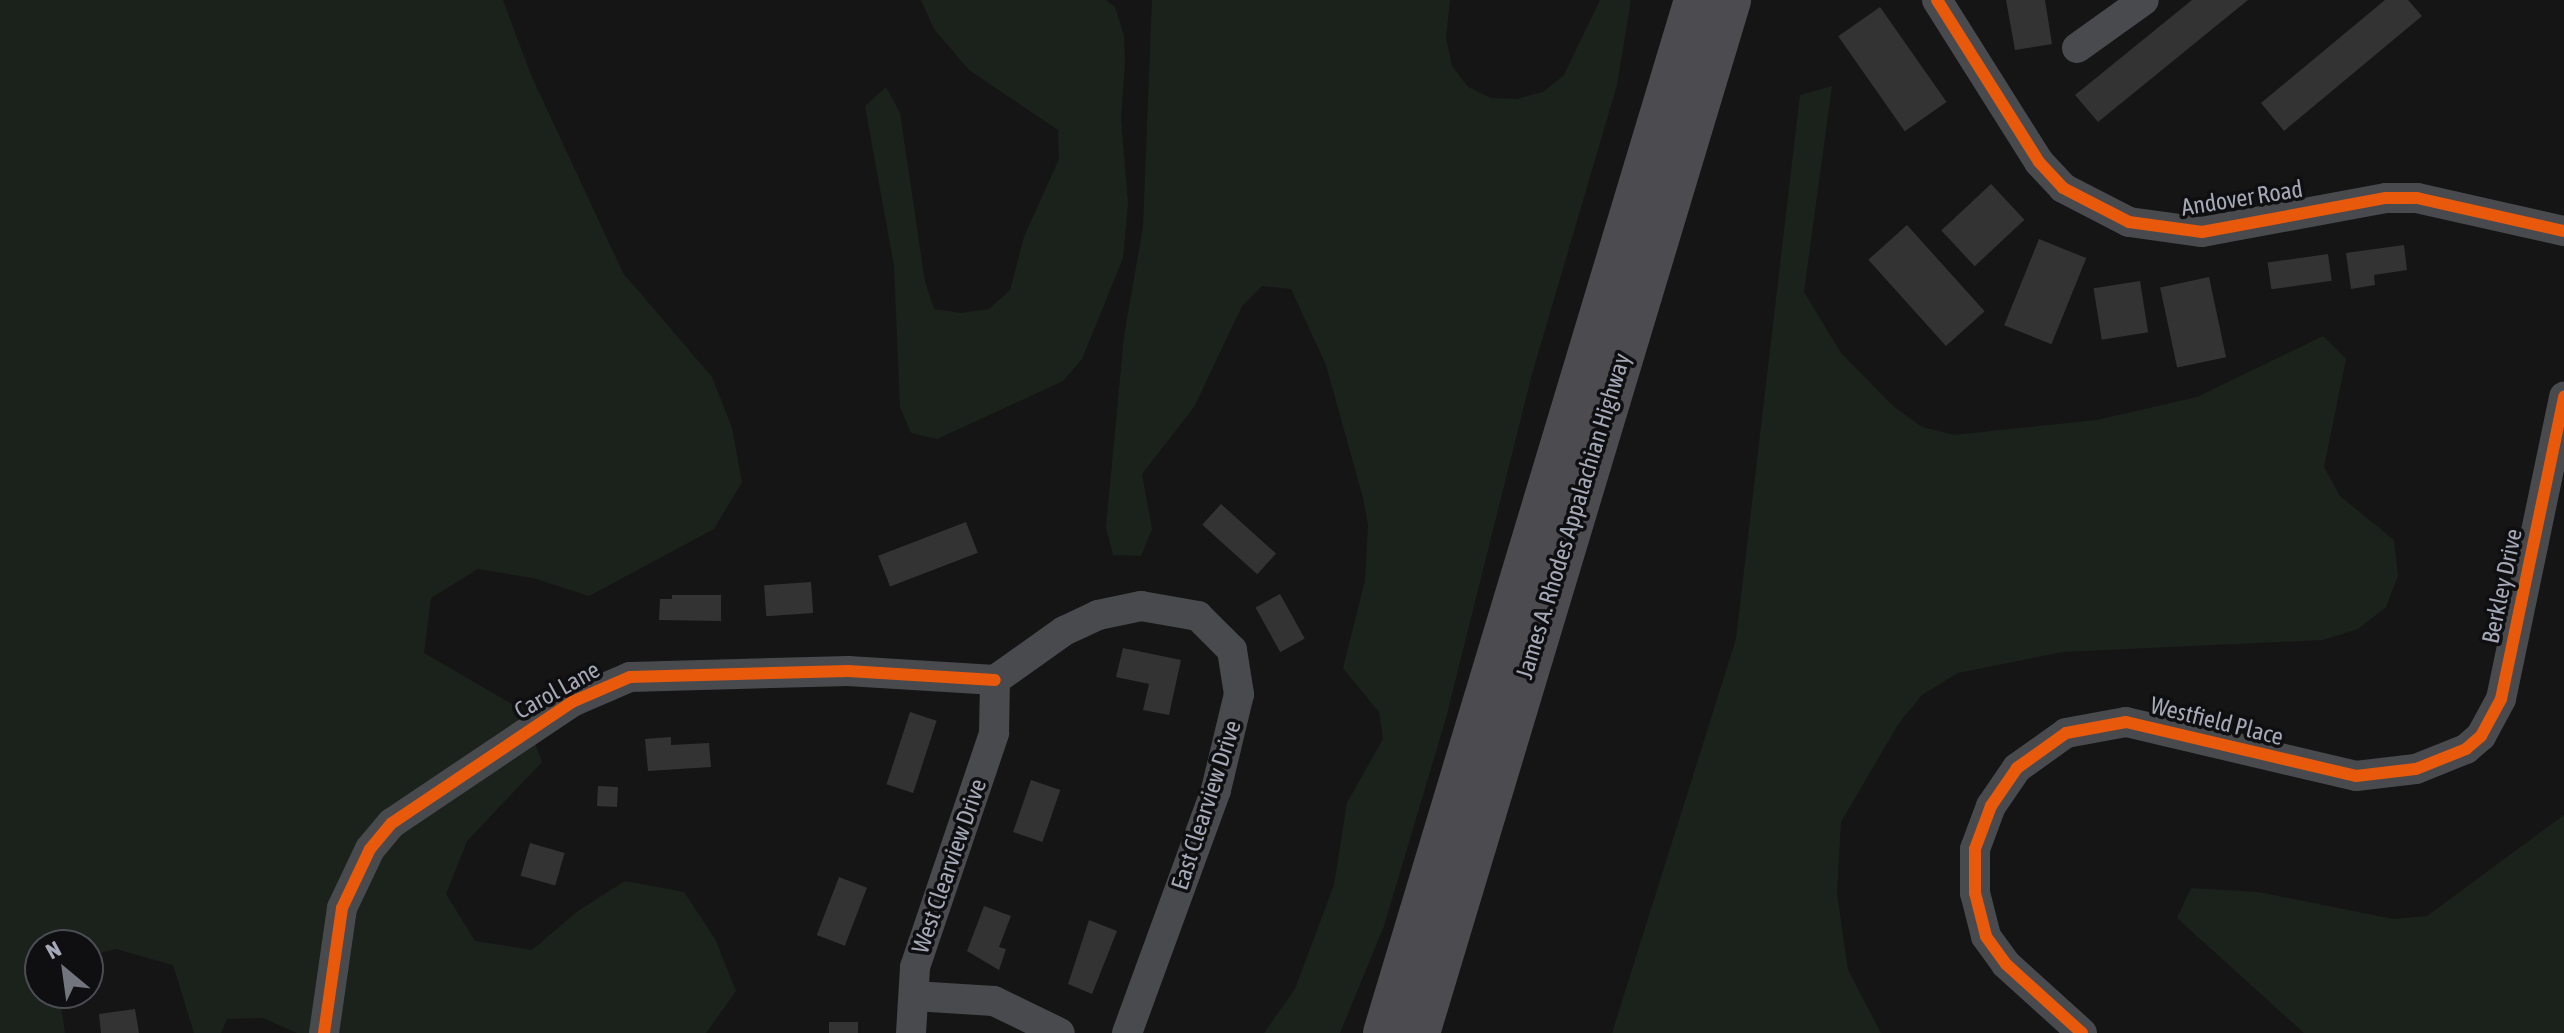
<!DOCTYPE html>
<html>
<head>
<meta charset="utf-8">
<style>
  body { margin:0 }
  #map { position:relative; width:2564px; height:1033px; overflow:hidden; background:#151515; font-family:"Asap Condensed",sans-serif }
  div>[style] { position:absolute }
  [style*='--x'] { left:calc(var(--x)*1px); top:calc(var(--y)*1px); width:calc(var(--w)*1px); rotate:calc(var(--a)*1deg) }
  .green>* { inset:0; background:#1b221c }
  .building>* { inset:0; background:#333334; transform-origin:0 0 }
  .minor>* { height:30px; margin:-15px; padding:0 15px; transform-origin:15px; border-radius:15px; background:#494a4e }
  .highway>* { height:44px; margin:-22px; padding:0 22px; transform-origin:22px; border-radius:22px; background:#4b4b50 }
  .cycleway>* { height:12px; margin:-6px; padding:0 6px; transform-origin:6px; border-radius:6px; background:#e8590c }
  span { translate:-50% -50%; white-space:nowrap; text-align:center; line-height:1.15; -webkit-text-stroke:7px #0f0f11; paint-order:stroke }
  .street-label { font-size:24px; color:#a5a9b7 }
  .north { position:absolute; left:24px; top:929px; width:80px; height:80px; box-sizing:border-box; background:#0f0f11; border:2px solid #4b4d53; border-radius:50%; rotate:331deg; font-size:22px; font-weight:700; line-height:32px; text-align:center; color:#a5a9b7 }
  .north::after { content:''; display:block; margin:auto; width:28px; height:36px; background:#73757e; clip-path:polygon(50% 0,100% 100%,50% 72%,0 100%) }
</style>
</head>
<body>
<div id="map">
  <div class="green">
    <div style="clip-path:polygon(0 0,503px 0,531px 75px,623px 273px,712px 377px,732px 428px,742px 482px,714px 529px,589px 596px,533px 578px,478px 569px,431px 598px,424px 653px,522px 710px,542px 762px,467px 841px,446px 894px,475px 941px,532px 950px,578px 911px,625px 881px,684px 892px,715px 939px,736px 991px,706px 1033px,297px 1033px,263px 1018px,227px 1019px,221px 1033px,194px 1033px,173px 965px,116px 949px,88px 956px,88px 945px,40px 945px,40px 993px,59px 993px,65px 1033px,0 1033px)"></div>
    <div style="clip-path:polygon(921px 0,1106px 0,1115px 7px,1124px 36px,1125px 63px,1121px 119px,1128px 203px,1123px 258px,1082px 359px,1063px 381px,937px 439px,911px 433px,900px 407px,894px 266px,865px 106px,886px 87px,900px 113px,925px 282px,934px 309px,961px 313px,989px 309px,1010px 290px,1024px 237px,1059px 159px,1058px 130px,969px 70px,934px 29px)"></div>
    <div style="clip-path:polygon(1152px 0,1450px 0,1446px 38px,1452px 66px,1468px 87px,1491px 98px,1517px 99px,1543px 92px,1564px 75px,1600px 0,1631px 0,1617px 85px,1532px 374px,1446px 718px,1384px 926px,1340px 1033px,1264px 1033px,1295px 989px,1334px 885px,1347px 803px,1383px 739px,1379px 712px,1343px 668px,1365px 581px,1368px 525px,1363px 498px,1326px 365px,1291px 289px,1262px 286px,1242px 306px,1194px 407px,1142px 474px,1152px 529px,1141px 556px,1113px 555px,1106px 527px,1124px 336px,1143px 227px)"></div>
    <div style="clip-path:polygon(1832px 86px,1804px 292px,1841px 353px,1893px 406px,1922px 427px,1954px 435px,2097px 420px,2197px 397px,2323px 336px,2346px 359px,2324px 467px,2340px 496px,2394px 540px,2398px 576px,2386px 607px,2358px 629px,2323px 640px,2062px 652px,1958px 673px,1922px 695px,1899px 723px,1841px 822px,1837px 893px,1848px 970px,1881px 1033px,1612px 1033px,1736px 639px,1800px 95px)"></div>
    <div style="clip-path:polygon(2564px 815px,2564px 1033px,2304px 1033px,2177px 918px,2191px 888px,2258px 892px,2393px 919px,2427px 916px)"></div>
  </div>
  <div class="building">
    <div style="clip-path:polygon(2006px 0,2045px 0,2052px 44px,2015px 50px)"></div>
    <div style="clip-path:polygon(2192px 0,2248px 0,2098px 122px,2075px 95px)"></div>
    <div style="clip-path:polygon(2385px 0,2408px 0,2422px 16px,2284px 131px,2261px 103px)"></div>
    <div style="left:1880px;top:7px;width:116px;height:51px;rotate:55deg"></div>
    <div style="left:1991px;top:184px;width:49px;height:68px;rotate:47deg"></div>
    <div style="left:1907px;top:225px;width:116px;height:52px;rotate:48deg"></div>
    <div style="left:2039px;top:239px;width:51px;height:93px;rotate:22deg"></div>
    <div style="clip-path:polygon(2404px 245px,2407px 270px,2374px 275px,2375px 285px,2351px 289px,2346px 253px)"></div>
    <div style="left:2328px;top:254px;width:27px;height:61px;rotate:82deg"></div>
    <div style="left:2209px;top:277px;width:82px;height:50px;rotate:78deg"></div>
    <div style="left:2140px;top:281px;width:52px;height:47px;rotate:81deg"></div>
    <div style="left:1221px;top:504px;width:74px;height:28px;rotate:42deg"></div>
    <div style="left:966px;top:522px;width:33px;height:94px;rotate:69deg"></div>
    <div style="left:811px;top:582px;width:31px;height:47px;rotate:86deg"></div>
    <div style="left:1280px;top:594px;width:51px;height:28px;rotate:61deg"></div>
    <div style="clip-path:polygon(672px 595px,721px 595px,721px 621px,659px 620px,660px 599px,672px 599px)"></div>
    <div style="clip-path:polygon(1123px 648px,1181px 660px,1169px 715px,1143px 710px,1149px 684px,1116px 677px)"></div>
    <div style="left:910px;top:712px;width:28px;height:76px;rotate:18deg"></div>
    <div style="clip-path:polygon(671px 737px,671px 745px,709px 743px,711px 767px,648px 771px,645px 739px)"></div>
    <div style="left:1031px;top:780px;width:31px;height:55px;rotate:19deg"></div>
    <div style="left:598px;top:786px;width:20px;height:20px;rotate:3deg"></div>
    <div style="left:530px;top:843px;width:36px;height:34px;rotate:16deg"></div>
    <div style="left:839px;top:877px;width:30px;height:62px;rotate:21deg"></div>
    <div style="clip-path:polygon(984px 906px,1011px 916px,999px 947px,1006px 949px,999px 970px,967px 951px)"></div>
    <div style="clip-path:polygon(1089px 920px,1117px 931px,1092px 994px,1068px 984px)"></div>
    <div style="clip-path:polygon(135px 1009px,139px 1033px,101px 1033px,99px 1014px)"></div>
    <div style="left:858px;top:1022px;width:11px;height:29px;rotate:90deg"></div>
  </div>
  <div class="minor">
    <div style="--x:1937;--y:0;--w:191;--a:57.8"></div>
    <div style="--x:2039;--y:162;--w:35;--a:47"></div>
    <div style="--x:2063;--y:188;--w:74;--a:27.3"></div>
    <div style="--x:2129;--y:222;--w:74;--a:7.8"></div>
    <div style="--x:2202;--y:232;--w:187;--a:-10.5"></div>
    <div style="--x:2386;--y:198;--w:31;--a:0"></div>
    <div style="--x:2417;--y:198;--w:151;--a:12.7"></div>
    <div style="--x:2077;--y:48;--w:82;--a:-35.6"></div>
    <div style="--x:995;--y:680;--w:85;--a:-35.4"></div>
    <div style="--x:1064;--y:631;--w:38;--a:-25"></div>
    <div style="--x:1098;--y:615;--w:44;--a:-11.8"></div>
    <div style="--x:1141;--y:606;--w:58;--a:10"></div>
    <div style="--x:1198;--y:616;--w:48;--a:45"></div>
    <div style="--x:1232;--y:650;--w:45;--a:81"></div>
    <div style="--x:1239;--y:694;--w:99;--a:103.5"></div>
    <div style="--x:1216;--y:790;--w:259;--a:110.1"></div>
    <div style="--x:914;--y:996;--w:80;--a:3.6"></div>
    <div style="--x:994;--y:1001;--w:73;--a:25.9"></div>
    <div style="--x:324;--y:1033;--w:126;--a:-81.8"></div>
    <div style="--x:342;--y:908;--w:65;--a:-64.6"></div>
    <div style="--x:370;--y:849;--w:34;--a:-50"></div>
    <div style="--x:392;--y:823;--w:217;--a:-33.9"></div>
    <div style="--x:572;--y:702;--w:63;--a:-23.3"></div>
    <div style="--x:630;--y:677;--w:218;--a:-1.6"></div>
    <div style="--x:848;--y:671;--w:147;--a:3.5"></div>
    <div style="--x:911;--y:1033;--w:66;--a:-86.5"></div>
    <div style="--x:915;--y:967;--w:247;--a:-71.3"></div>
    <div style="--x:994;--y:733;--w:53;--a:-88.9"></div>
    <div style="--x:2082;--y:1033;--w:103;--a:-137.8"></div>
    <div style="--x:2006;--y:964;--w:34;--a:-126"></div>
    <div style="--x:1986;--y:936;--w:44;--a:-104.3"></div>
    <div style="--x:1975;--y:893;--w:44;--a:-90"></div>
    <div style="--x:1975;--y:849;--w:46;--a:-69.6"></div>
    <div style="--x:1991;--y:806;--w:46;--a:-55.6"></div>
    <div style="--x:2017;--y:768;--w:60;--a:-35.5"></div>
    <div style="--x:2066;--y:733;--w:61;--a:-10.4"></div>
    <div style="--x:2126;--y:722;--w:236;--a:13.2"></div>
    <div style="--x:2356;--y:776;--w:60;--a:-6.7"></div>
    <div style="--x:2416;--y:769;--w:54;--a:-21.8"></div>
    <div style="--x:2466;--y:749;--w:20;--a:-41"></div>
    <div style="--x:2481;--y:736;--w:42;--a:-61.6"></div>
    <div style="--x:2501;--y:699;--w:309;--a:-78.2"></div>
  </div>
  <div class="highway">
    <div style="--x:1385;--y:1033;--w:1079;--a:-73.24"></div>
    <div style="--x:1418;--y:1033;--w:1079;--a:-73.24"></div>
  </div>
  <div class="cycleway">
    <div style="--x:1937;--y:0;--w:191;--a:57.8"></div>
    <div style="--x:2039;--y:162;--w:35;--a:47"></div>
    <div style="--x:2063;--y:188;--w:74;--a:27.3"></div>
    <div style="--x:2129;--y:222;--w:74;--a:7.8"></div>
    <div style="--x:2202;--y:232;--w:187;--a:-10.5"></div>
    <div style="--x:2386;--y:198;--w:31;--a:0"></div>
    <div style="--x:2417;--y:198;--w:151;--a:12.7"></div>
    <div style="--x:324;--y:1033;--w:126;--a:-81.8"></div>
    <div style="--x:342;--y:908;--w:65;--a:-64.6"></div>
    <div style="--x:370;--y:849;--w:34;--a:-50"></div>
    <div style="--x:392;--y:823;--w:217;--a:-33.9"></div>
    <div style="--x:572;--y:702;--w:63;--a:-23.3"></div>
    <div style="--x:630;--y:677;--w:218;--a:-1.6"></div>
    <div style="--x:848;--y:671;--w:147;--a:3.5"></div>
    <div style="--x:2082;--y:1033;--w:103;--a:-137.8"></div>
    <div style="--x:2006;--y:964;--w:34;--a:-126"></div>
    <div style="--x:1986;--y:936;--w:44;--a:-104.3"></div>
    <div style="--x:1975;--y:893;--w:44;--a:-90"></div>
    <div style="--x:1975;--y:849;--w:46;--a:-69.6"></div>
    <div style="--x:1991;--y:806;--w:46;--a:-55.6"></div>
    <div style="--x:2017;--y:768;--w:60;--a:-35.5"></div>
    <div style="--x:2066;--y:733;--w:61;--a:-10.4"></div>
    <div style="--x:2126;--y:722;--w:236;--a:13.2"></div>
    <div style="--x:2356;--y:776;--w:60;--a:-6.7"></div>
    <div style="--x:2416;--y:769;--w:54;--a:-21.8"></div>
    <div style="--x:2466;--y:749;--w:20;--a:-41"></div>
    <div style="--x:2481;--y:736;--w:42;--a:-61.6"></div>
    <div style="--x:2501;--y:699;--w:309;--a:-78.2"></div>
  </div>
  <div class="street-label">
    <span style="left:2242px;top:198px;rotate:-9deg">Andover Road</span>
    <span style="left:1573px;top:516px;rotate:-73deg">James A. Rhodes Appalachian Highway</span>
    <span style="left:2502px;top:586px;rotate:-78deg">Berkley Drive</span>
    <span style="left:557px;top:690px;rotate:-29deg">Carol Lane</span>
    <span style="left:2217px;top:721px;rotate:14deg">Westfield Place</span>
    <span style="left:1206px;top:805px;rotate:-72deg">East Clearview Drive</span>
    <span style="left:949px;top:866px;rotate:-71deg">West Clearview Drive</span>
  </div>
  <div class="north">N</div>
</div>
</body>
</html>
